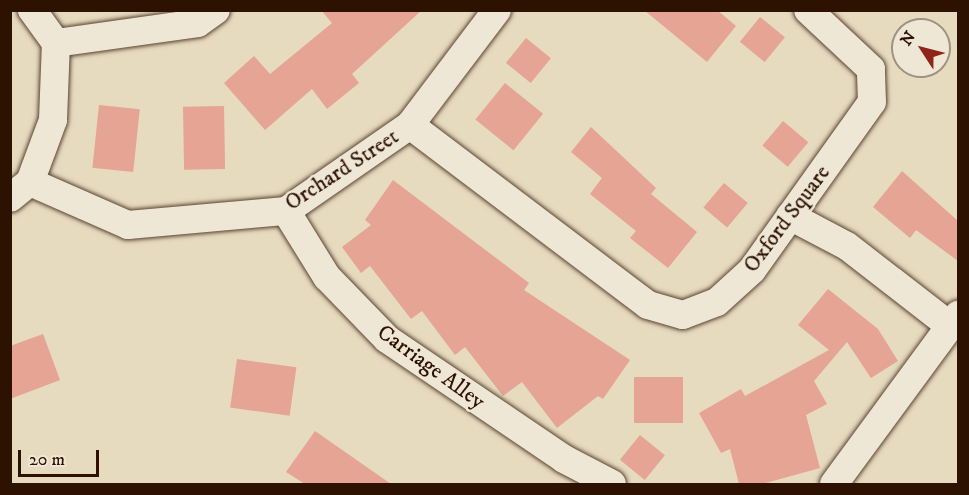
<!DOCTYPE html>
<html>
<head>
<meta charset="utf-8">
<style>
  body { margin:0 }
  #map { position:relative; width:969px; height:495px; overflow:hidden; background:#e6dabf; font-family:"IM FELL DW Pica",serif }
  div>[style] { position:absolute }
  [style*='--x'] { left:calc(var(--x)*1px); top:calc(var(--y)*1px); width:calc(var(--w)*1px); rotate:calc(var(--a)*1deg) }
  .building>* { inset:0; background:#e5a494; transform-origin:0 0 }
  .roads { filter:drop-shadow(0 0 2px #5b4430) drop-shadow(0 0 2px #5b4430) }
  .street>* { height:28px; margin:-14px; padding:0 14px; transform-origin:14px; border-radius:14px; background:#efe7d5 }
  span { translate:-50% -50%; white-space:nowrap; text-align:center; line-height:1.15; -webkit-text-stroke:5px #efe7d5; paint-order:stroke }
  .street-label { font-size:22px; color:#2d1201 }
  .frame { position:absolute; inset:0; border:12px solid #2d1201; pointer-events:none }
  .north { position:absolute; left:891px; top:18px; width:60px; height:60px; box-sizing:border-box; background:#efe7d5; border:2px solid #a19280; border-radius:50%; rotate:306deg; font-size:16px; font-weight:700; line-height:24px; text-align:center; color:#2d1201 }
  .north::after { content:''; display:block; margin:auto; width:21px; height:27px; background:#8f2418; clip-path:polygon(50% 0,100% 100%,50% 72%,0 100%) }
  .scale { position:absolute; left:18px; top:450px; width:81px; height:27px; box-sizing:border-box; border:3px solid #2d1201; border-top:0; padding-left:8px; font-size:18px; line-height:21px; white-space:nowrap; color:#2d1201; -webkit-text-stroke:4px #efe7d5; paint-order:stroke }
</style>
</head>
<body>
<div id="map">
  <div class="building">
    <div style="clip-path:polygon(321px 10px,422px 10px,352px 74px,359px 83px,327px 109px,312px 89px,265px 130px,224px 83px,254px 56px,270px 74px,332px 23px)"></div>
    <div style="clip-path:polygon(644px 10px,717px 10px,736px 26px,707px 62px)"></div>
    <div style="left:760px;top:17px;width:32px;height:32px;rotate:39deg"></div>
    <div style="left:526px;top:38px;width:32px;height:32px;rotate:39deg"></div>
    <div style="left:505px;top:83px;width:49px;height:47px;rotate:39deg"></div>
    <div style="left:99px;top:105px;width:41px;height:63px;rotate:6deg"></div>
    <div style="left:224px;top:106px;width:63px;height:41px;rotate:89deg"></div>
    <div style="left:783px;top:121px;width:33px;height:32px;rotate:40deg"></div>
    <div style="clip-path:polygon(591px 127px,656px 188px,651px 194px,697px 232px,668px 268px,630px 238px,636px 231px,590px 194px,602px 178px,571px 152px)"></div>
    <div style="clip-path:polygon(902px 171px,958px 221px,958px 261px,916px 230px,910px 238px,873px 207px)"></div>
    <div style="clip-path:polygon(393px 180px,529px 283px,524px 290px,630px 360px,603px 399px,598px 396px,557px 428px,522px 382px,503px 396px,465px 347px,455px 355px,422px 311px,411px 319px,370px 266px,361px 273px,342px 247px,371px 225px,365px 220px)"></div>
    <div style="left:724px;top:183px;width:31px;height:32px;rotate:40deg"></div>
    <div style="clip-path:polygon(828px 289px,878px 329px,898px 361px,871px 378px,847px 342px,814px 381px,827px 404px,806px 415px,820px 468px,762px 484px,739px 484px,730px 449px,721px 453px,699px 413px,741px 389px,745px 396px,829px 350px,798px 325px)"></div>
    <div style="clip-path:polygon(43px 334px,60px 380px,10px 399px,10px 346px)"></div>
    <div style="left:237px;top:359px;width:60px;height:49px;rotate:8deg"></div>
    <div style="left:634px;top:377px;width:49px;height:46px"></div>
    <div style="clip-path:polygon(315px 431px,391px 484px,305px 484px,286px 472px)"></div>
    <div style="left:640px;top:435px;width:32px;height:32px;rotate:39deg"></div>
  </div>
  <div class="roads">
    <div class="street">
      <div style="--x:56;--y:43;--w:143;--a:-8"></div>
      <div style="--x:198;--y:23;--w:22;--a:-36"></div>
      <div style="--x:410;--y:125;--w:298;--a:37.1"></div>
      <div style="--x:648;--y:305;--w:36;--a:16"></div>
      <div style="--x:683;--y:315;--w:36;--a:-21"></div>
      <div style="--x:717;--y:302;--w:47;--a:-42.4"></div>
      <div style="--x:752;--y:270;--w:206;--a:-54.5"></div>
      <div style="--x:872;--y:102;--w:33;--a:-92"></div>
      <div style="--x:871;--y:69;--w:86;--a:-136.9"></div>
      <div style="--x:30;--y:182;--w:107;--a:23.7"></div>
      <div style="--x:128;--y:225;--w:159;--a:-5.1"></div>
      <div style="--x:286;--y:211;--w:151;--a:-34.7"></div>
      <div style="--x:410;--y:125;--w:144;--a:-52.9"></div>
      <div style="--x:10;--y:198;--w:26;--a:-39"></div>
      <div style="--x:30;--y:182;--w:66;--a:-69.6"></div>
      <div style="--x:53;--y:120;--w:77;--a:-87.8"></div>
      <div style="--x:56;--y:43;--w:41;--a:-126"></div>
      <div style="--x:286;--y:211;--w:78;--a:58.2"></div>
      <div style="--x:327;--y:277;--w:86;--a:45.9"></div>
      <div style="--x:387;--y:339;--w:214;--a:34.1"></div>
      <div style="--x:564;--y:459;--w:54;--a:27.5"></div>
      <div style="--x:790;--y:216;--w:64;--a:27.8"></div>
      <div style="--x:847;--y:246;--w:130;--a:37.8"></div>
      <div style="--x:834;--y:484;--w:210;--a:-53.7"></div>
    </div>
  </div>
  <div class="street-label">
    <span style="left:342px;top:170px;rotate:-33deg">Orchard Street</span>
    <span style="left:787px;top:219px;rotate:-53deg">Oxford Square</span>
    <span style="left:431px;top:367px;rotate:36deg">Carriage Alley</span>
  </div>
  <div class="frame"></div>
  <div class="north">N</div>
  <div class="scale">20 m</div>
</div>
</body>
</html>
